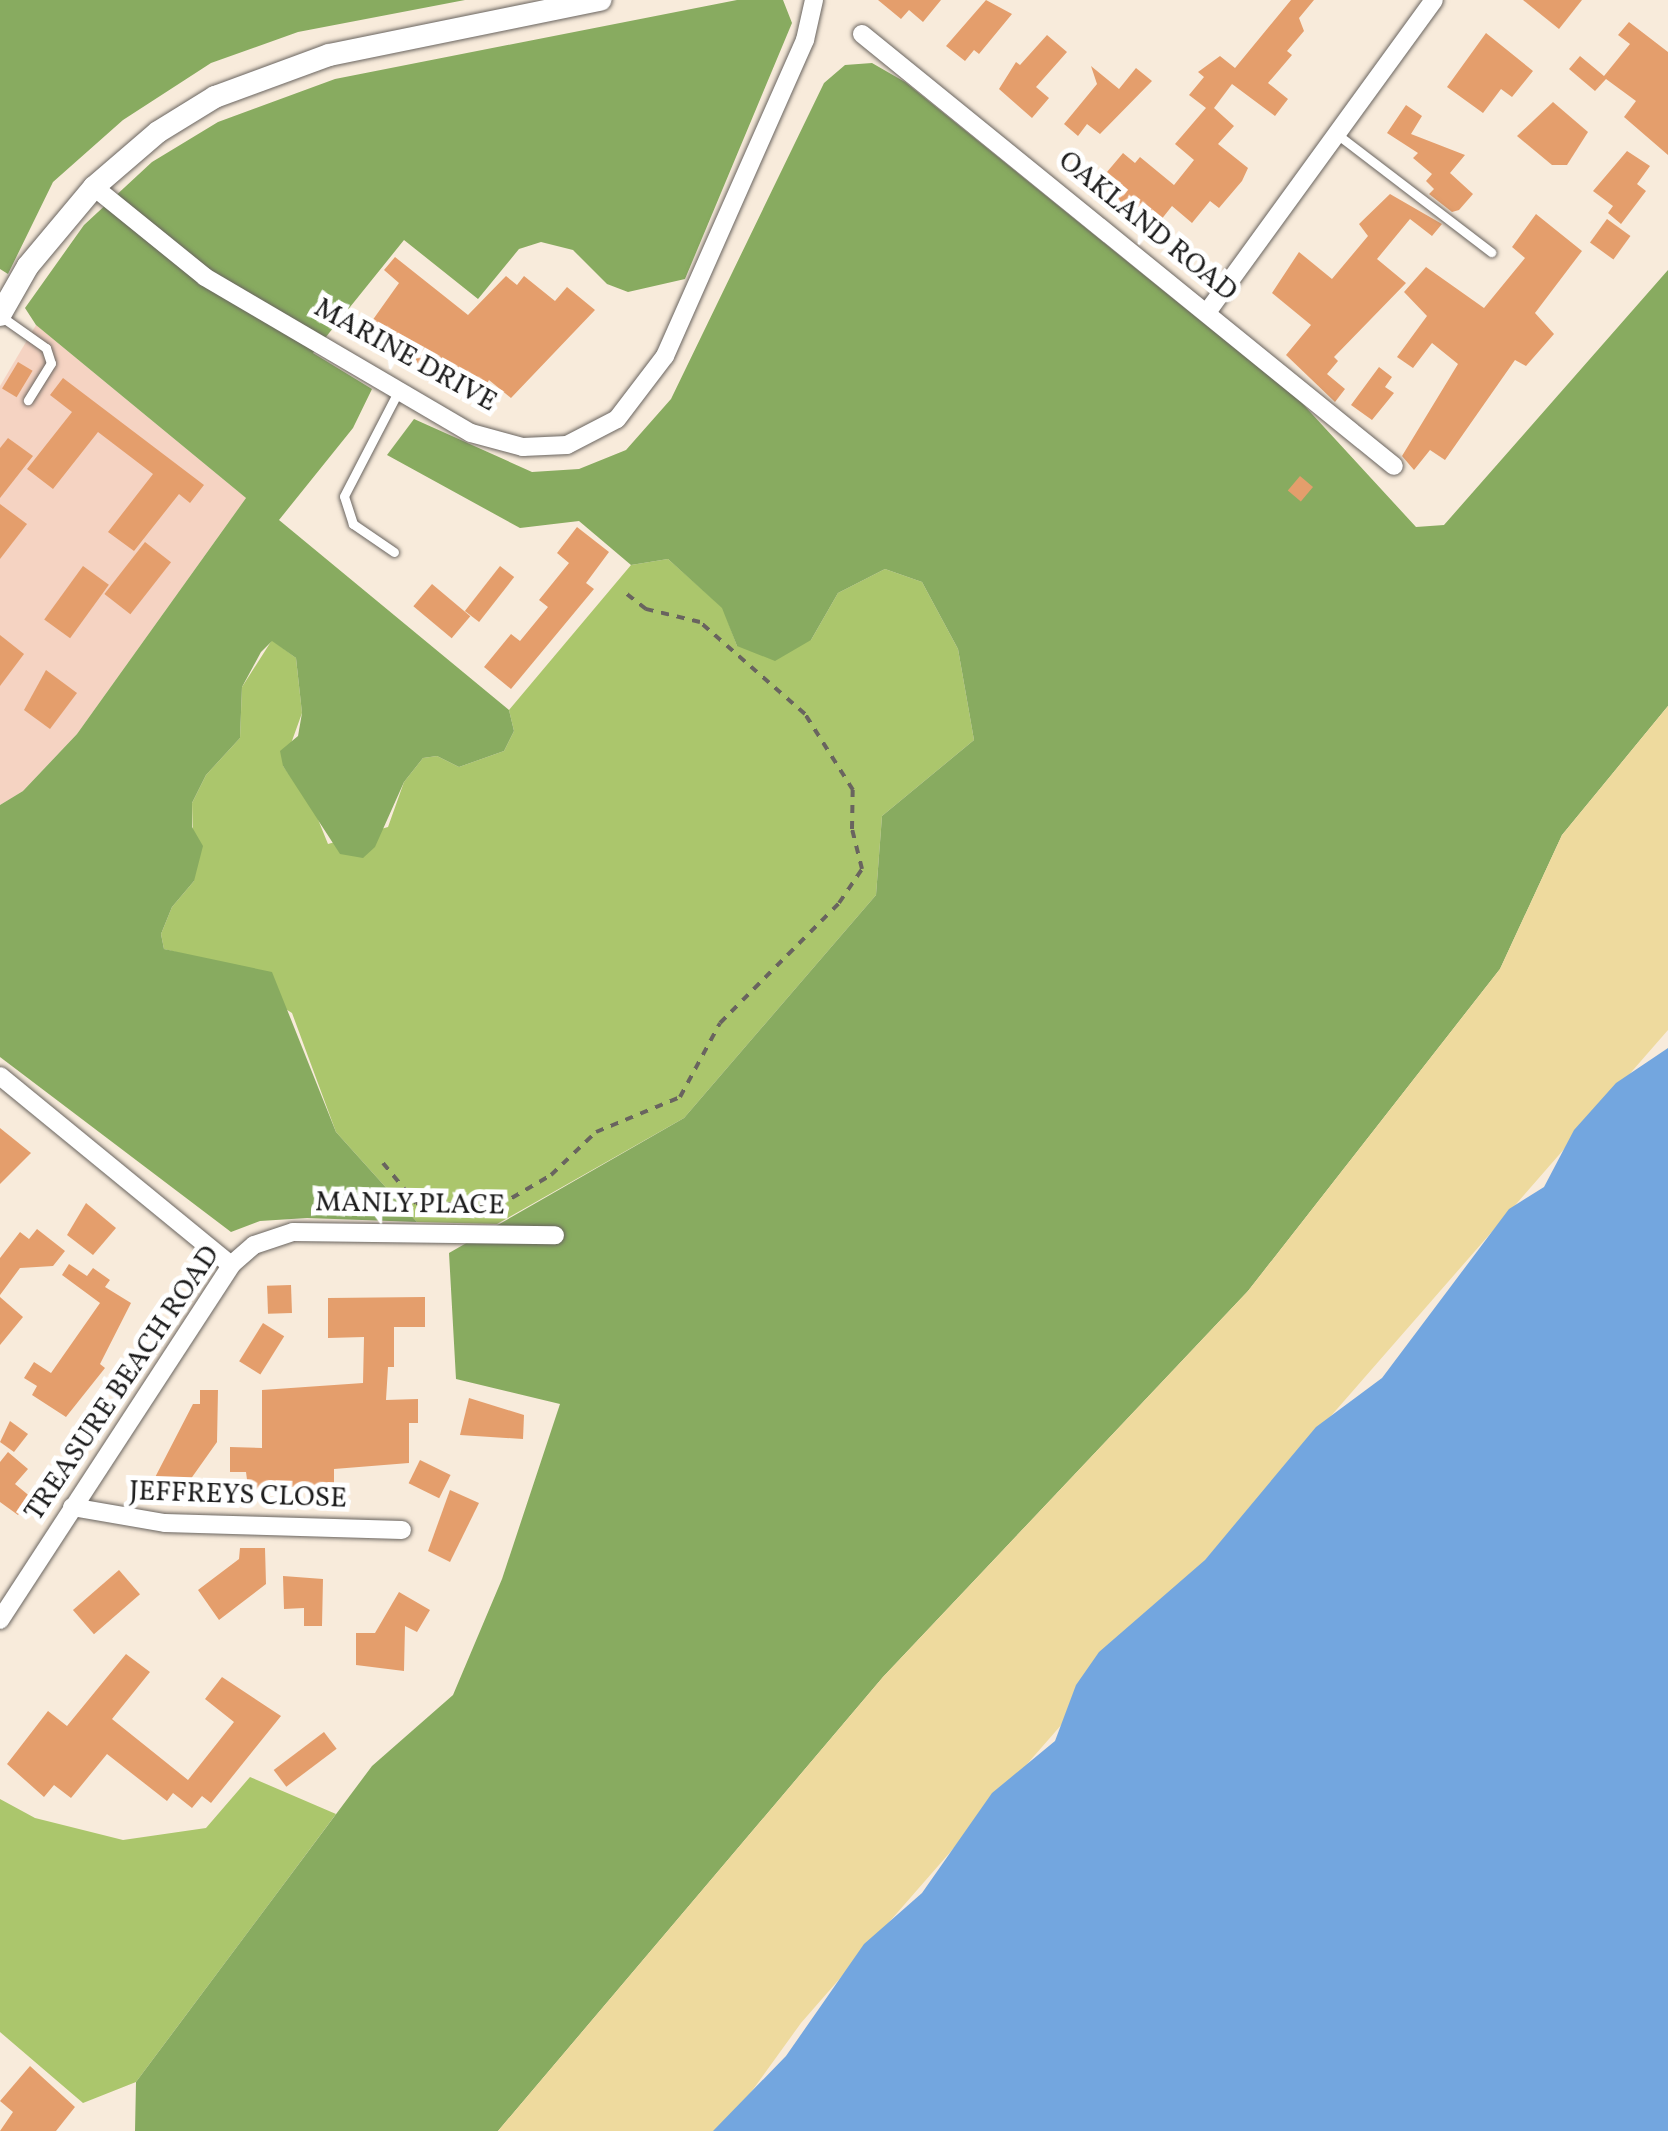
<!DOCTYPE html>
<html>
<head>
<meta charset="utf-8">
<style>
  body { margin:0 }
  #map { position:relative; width:1668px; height:2131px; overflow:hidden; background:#f8ebdb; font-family:Vollkorn,serif }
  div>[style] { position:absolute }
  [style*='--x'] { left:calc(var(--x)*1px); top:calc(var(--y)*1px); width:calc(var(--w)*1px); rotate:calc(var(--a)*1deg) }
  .built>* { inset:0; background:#f5d3c2 }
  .green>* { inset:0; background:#abc66c }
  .forest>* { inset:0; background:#88ab60 }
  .sand>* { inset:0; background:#eeda9e }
  .water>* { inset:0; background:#73a6df }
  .building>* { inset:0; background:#e49e6c; transform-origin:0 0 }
  .path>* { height:4px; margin-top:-2px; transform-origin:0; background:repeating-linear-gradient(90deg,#69645f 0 8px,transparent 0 16px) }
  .roads { filter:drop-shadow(0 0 2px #69645f) drop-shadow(0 0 2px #69645f) }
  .lane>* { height:9px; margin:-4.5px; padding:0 4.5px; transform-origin:4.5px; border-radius:4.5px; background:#fff }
  .street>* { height:18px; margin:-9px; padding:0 9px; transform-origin:9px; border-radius:9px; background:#fff }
  .secondary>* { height:22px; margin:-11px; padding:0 11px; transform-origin:11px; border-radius:11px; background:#fff }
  span { translate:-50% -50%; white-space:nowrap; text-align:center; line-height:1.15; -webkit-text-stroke:10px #fff; paint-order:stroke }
  .street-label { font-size:28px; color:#1c1c1c }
</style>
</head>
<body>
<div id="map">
  <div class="built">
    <div style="clip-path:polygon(36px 325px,246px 498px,77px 734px,23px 791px,0 805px,0 386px)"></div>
  </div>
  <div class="green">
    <div style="clip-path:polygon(668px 559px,723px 608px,737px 646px,811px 640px,838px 593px,885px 569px,922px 582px,958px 649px,974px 740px,882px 816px,876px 895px,684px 1118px,497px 1224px,417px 1222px,336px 1132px,292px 1013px,210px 961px,164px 949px,161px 934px,172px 907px,194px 881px,192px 803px,206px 775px,240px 738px,242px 687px,272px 640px,296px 658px,302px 713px,283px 766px,313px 807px,328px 844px,388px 827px,404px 782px,423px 758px,437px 756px,459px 767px,504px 751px,514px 731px,509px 710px,631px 565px)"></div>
    <div style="clip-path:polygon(250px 1777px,336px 1814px,136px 2082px,83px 2103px,0 2032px,0 1799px,35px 1818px,123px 1840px,206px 1828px)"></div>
  </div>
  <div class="forest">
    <div style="clip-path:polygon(0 0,465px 0,298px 32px,211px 63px,123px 120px,53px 182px,8px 274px,0 269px)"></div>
    <div style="clip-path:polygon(737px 0,783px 0,792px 23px,685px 279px,628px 292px,607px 284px,573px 250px,541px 242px,519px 249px,478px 299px,404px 240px,313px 353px,372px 389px,353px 428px,279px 520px,509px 710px,514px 731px,504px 751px,459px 767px,437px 756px,423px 758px,404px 782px,375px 847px,363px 858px,340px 854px,283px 766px,280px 751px,298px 736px,302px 713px,296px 658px,272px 641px,261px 652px,242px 687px,240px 738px,206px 775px,192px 803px,192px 827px,203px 846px,194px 881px,172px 907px,161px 934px,164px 949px,272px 972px,336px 1132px,417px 1222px,307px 1218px,260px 1221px,231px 1232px,0 1057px,0 805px,23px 791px,77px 734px,246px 498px,36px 325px,25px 308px,84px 225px,152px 162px,218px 122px,335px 79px)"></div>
    <div style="clip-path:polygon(872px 63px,905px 82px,1301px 402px,1416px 527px,1444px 525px,1668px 270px,1668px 706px,1562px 835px,1500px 969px,1248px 1291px,883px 1677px,498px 2131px,135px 2131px,136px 2082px,372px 1766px,453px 1695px,502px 1579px,560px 1404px,456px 1379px,449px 1253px,684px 1118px,876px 895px,882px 816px,974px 740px,958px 649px,922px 582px,885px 569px,838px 593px,811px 640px,775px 661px,737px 646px,722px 608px,668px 559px,631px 565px,579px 521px,520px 528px,387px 455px,414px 419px,532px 472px,579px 469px,626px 450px,671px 399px,824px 83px,845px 65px)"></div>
  </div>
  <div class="sand">
    <div style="clip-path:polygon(1668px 706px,1668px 1030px,801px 2023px,723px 2131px,498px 2131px,883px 1677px,1248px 1291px,1500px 969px,1562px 835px)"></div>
  </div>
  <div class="water">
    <div style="clip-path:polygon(1668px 1048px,1668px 2131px,713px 2131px,786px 2056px,864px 1944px,922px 1893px,992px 1793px,1055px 1741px,1076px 1685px,1099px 1652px,1205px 1560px,1316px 1427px,1382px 1378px,1509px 1209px,1544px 1187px,1574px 1130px,1616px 1083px)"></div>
  </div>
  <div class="building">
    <div style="clip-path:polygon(878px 0,941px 0,923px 22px,909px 10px,901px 19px)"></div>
    <div style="clip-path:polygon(986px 0,1012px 14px,979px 54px,974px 50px,965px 61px,946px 46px)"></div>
    <div style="clip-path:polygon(1291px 0,1314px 0,1299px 18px,1304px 31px,1287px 51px,1292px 55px,1268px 83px,1288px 99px,1275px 116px,1232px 84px,1214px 108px,1234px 126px,1218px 144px,1248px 168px,1242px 181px,1219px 208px,1210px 201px,1192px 223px,1172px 206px,1149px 235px,1122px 212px,1115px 194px,1123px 185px,1107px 172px,1123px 153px,1135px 163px,1140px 157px,1174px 185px,1194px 160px,1175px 144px,1206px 108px,1189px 95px,1204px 77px,1198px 72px,1220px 56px,1235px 68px)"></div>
    <div style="clip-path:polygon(1523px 0,1582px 0,1559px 29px)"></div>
    <div style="clip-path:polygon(1629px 22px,1668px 52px,1668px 155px,1624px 117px,1636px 101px,1606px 79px,1595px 91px,1569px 69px,1580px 56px,1604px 76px,1630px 44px,1618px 35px)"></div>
    <div style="clip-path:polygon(1486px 33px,1533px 71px,1512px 97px,1501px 89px,1483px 113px,1447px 87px)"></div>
    <div style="clip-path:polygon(1047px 35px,1067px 52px,1036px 87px,1049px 98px,1032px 118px,999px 89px,1016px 62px,1020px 65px)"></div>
    <div style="clip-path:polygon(1091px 66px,1119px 89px,1136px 68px,1152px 81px,1100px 134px,1087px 124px,1078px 136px,1064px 124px,1097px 84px)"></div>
    <div style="clip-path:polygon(1553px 102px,1588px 132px,1567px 165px,1552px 165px,1517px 136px)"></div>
    <div style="clip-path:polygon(1406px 105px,1422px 116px,1411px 134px,1465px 155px,1450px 173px,1473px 194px,1459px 210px,1452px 212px,1429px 194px,1434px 189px,1426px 181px,1432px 174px,1413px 158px,1418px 153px,1387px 133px)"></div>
    <div style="clip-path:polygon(1627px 151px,1650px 166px,1637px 184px,1646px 191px,1621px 224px,1608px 213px,1613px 206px,1593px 191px)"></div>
    <div style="clip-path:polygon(1390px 194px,1442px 224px,1432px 236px,1410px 219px,1377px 259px,1406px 283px,1334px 357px,1338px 361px,1327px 374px,1345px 389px,1335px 402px,1286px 355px,1311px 325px,1272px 293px,1299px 252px,1332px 279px,1368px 236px,1359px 224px)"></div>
    <div style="clip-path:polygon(1536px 214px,1582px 251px,1535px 313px,1554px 334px,1526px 366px,1515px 360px,1445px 460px,1430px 450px,1414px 470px,1402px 456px,1458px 364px,1432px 343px,1413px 368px,1397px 357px,1427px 316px,1404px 292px,1426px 267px,1484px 308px,1525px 258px,1512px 247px)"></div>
    <div style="left:1607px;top:219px;width:29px;height:29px;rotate:36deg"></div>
    <div style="clip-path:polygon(395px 257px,468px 315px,506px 276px,517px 285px,524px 276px,555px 301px,567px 287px,595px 310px,511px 398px,489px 380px,479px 397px,448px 379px,445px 383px,367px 328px,399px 283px,384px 270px)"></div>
    <div style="left:18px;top:362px;width:17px;height:31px;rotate:31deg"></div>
    <div style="clip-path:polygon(1379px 367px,1392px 377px,1385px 387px,1394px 393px,1372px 420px,1351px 405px)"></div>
    <div style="clip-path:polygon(63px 378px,204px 485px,190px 503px,179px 494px,134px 551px,108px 532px,153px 474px,98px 432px,53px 489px,27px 469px,72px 412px,50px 395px)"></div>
    <div style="clip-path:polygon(8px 438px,33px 456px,0 498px,0 448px)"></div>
    <div style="left:1300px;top:476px;width:17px;height:19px;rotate:40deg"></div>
    <div style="clip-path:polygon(0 504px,27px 524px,0 559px)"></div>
    <div style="clip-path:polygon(577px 527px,609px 552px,586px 583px,594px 589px,511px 689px,484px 667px,511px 634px,520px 641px,548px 607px,539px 600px,569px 563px,557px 553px)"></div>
    <div style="left:145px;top:542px;width:33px;height:66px;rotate:38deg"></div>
    <div style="left:83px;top:566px;width:32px;height:66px;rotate:36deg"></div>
    <div style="left:500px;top:566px;width:18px;height:57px;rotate:38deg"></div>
    <div style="left:432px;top:584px;width:50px;height:29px;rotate:40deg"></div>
    <div style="clip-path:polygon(0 635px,24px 654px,0 686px)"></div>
    <div style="clip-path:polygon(46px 670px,77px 693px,50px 729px,24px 710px)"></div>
    <div style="clip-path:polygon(0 1128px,31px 1153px,0 1184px)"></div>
    <div style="clip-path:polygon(86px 1203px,116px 1228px,93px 1255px,67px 1235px)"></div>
    <div style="clip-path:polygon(37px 1229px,65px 1251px,53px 1266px,20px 1268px,0 1295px,0 1258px,20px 1232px,29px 1239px)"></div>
    <div style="clip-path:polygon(69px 1264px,87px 1276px,93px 1268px,110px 1280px,105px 1287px,131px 1303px,100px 1364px,105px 1368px,66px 1417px,32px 1395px,37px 1386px,24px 1378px,34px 1362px,51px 1373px,100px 1303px,62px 1275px)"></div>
    <div style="left:291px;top:1285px;width:28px;height:24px;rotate:88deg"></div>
    <div style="clip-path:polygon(0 1297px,23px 1317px,0 1345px)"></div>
    <div style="clip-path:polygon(425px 1297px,425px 1327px,394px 1327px,394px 1367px,388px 1367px,386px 1400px,418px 1399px,418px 1423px,409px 1423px,409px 1463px,334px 1469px,334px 1487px,277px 1487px,249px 1495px,246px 1472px,230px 1472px,230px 1447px,262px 1448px,262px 1390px,363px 1383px,364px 1337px,328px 1338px,328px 1298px)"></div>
    <div style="left:263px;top:1323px;width:25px;height:45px;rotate:32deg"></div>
    <div style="clip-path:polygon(200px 1390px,218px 1390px,217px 1442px,173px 1504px,149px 1489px,193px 1404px,200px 1404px)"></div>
    <div style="clip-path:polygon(469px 1398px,524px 1415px,523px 1439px,460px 1435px)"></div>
    <div style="clip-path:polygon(10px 1421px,28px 1434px,14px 1452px,0 1442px)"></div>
    <div style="clip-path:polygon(8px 1452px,28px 1469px,15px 1484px,32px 1498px,18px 1515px,0 1502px,0 1462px)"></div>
    <div style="left:420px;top:1460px;width:34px;height:26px;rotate:26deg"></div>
    <div style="clip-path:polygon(450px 1490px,479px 1503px,450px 1562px,428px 1551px)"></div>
    <div style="clip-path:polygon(240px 1548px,265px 1548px,266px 1584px,219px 1620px,198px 1590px,239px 1559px)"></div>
    <div style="left:119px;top:1570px;width:32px;height:61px;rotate:49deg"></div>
    <div style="clip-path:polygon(283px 1576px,323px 1579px,322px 1626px,304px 1626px,304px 1608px,284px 1609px)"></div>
    <div style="clip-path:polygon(399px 1592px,430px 1610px,417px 1632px,405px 1626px,404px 1671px,356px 1665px,356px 1633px,375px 1633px)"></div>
    <div style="clip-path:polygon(126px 1654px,150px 1672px,112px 1719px,188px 1780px,234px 1722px,205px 1699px,222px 1677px,281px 1716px,211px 1803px,202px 1796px,192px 1808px,173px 1793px,167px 1801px,107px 1754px,71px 1798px,54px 1785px,44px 1797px,7px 1764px,48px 1711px,67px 1726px)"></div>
    <div style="left:324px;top:1732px;width:21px;height:63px;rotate:53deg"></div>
    <div style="clip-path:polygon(30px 2066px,75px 2107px,56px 2131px,0 2131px,13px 2112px,0 2101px)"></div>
  </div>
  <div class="path">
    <div style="--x:383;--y:1163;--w:52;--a:50.5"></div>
    <div style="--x:416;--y:1203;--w:82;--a:2.1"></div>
    <div style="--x:498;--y:1206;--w:61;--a:-30.3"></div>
    <div style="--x:551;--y:1175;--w:62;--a:-43.7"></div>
    <div style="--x:596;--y:1132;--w:91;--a:-22.6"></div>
    <div style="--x:680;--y:1097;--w:84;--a:-61.6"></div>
    <div style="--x:720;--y:1023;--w:169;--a:-45.2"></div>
    <div style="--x:839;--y:903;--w:41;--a:-55.9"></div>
    <div style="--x:862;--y:869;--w:41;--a:-104"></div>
    <div style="--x:852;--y:829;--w:39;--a:-89"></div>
    <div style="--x:853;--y:790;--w:90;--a:-122.3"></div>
    <div style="--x:805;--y:714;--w:140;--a:-138.8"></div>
    <div style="--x:700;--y:622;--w:56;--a:-166.5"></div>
    <div style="--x:646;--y:609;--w:29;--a:-142"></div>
  </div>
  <div class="roads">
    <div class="lane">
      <div style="--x:1338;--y:135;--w:193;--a:37.4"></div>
      <div style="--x:2;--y:317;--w:54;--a:35.2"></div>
      <div style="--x:46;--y:348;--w:16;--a:72"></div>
      <div style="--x:51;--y:363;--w:44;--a:121.9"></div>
      <div style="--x:394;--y:552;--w:50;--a:-145.7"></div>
      <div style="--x:353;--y:524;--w:29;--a:-108"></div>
      <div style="--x:344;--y:496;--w:119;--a:-62.6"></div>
    </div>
    <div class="street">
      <div style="--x:862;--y:34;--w:685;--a:39.08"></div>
      <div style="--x:94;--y:187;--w:143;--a:39"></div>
      <div style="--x:205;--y:277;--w:308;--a:30.4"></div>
      <div style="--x:471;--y:433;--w:54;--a:15.1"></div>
      <div style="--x:523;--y:447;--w:44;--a:-2.6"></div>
      <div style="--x:567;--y:445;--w:56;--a:-27.5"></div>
      <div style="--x:617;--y:419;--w:79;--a:-52.7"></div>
      <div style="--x:665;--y:356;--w:346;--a:-66.1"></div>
      <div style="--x:805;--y:40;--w:41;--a:-77.3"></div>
      <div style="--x:1208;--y:311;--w:384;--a:-54"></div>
      <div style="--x:0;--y:1076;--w:298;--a:39.3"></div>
      <div style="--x:72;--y:1507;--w:94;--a:9.8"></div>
      <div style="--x:165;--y:1523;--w:237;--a:1.7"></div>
      <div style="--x:0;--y:1620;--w:424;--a:-56.9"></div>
      <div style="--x:231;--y:1265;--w:30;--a:-41"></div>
      <div style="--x:254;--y:1245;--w:41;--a:-18.4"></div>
      <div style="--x:293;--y:1232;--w:262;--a:0.7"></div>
    </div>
    <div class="secondary">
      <div style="--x:0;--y:315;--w:56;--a:-60.3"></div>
      <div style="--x:28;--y:266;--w:103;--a:-50.1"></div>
      <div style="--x:94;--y:187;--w:84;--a:-40.7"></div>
      <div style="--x:158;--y:132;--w:67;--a:-31.6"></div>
      <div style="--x:215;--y:97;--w:121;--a:-20.2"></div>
      <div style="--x:329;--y:55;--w:277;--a:-11.5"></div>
    </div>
  </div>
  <div class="street-label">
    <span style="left:1147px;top:227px;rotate:39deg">OAKLAND ROAD</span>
    <span style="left:405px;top:356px;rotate:29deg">MARINE DRIVE</span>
    <span style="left:410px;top:1205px;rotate:1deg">MANLY PLACE</span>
    <span style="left:123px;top:1384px;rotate:-56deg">TREASURE BEACH ROAD</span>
    <span style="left:238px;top:1496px;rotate:2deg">JEFFREYS CLOSE</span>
  </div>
</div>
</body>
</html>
